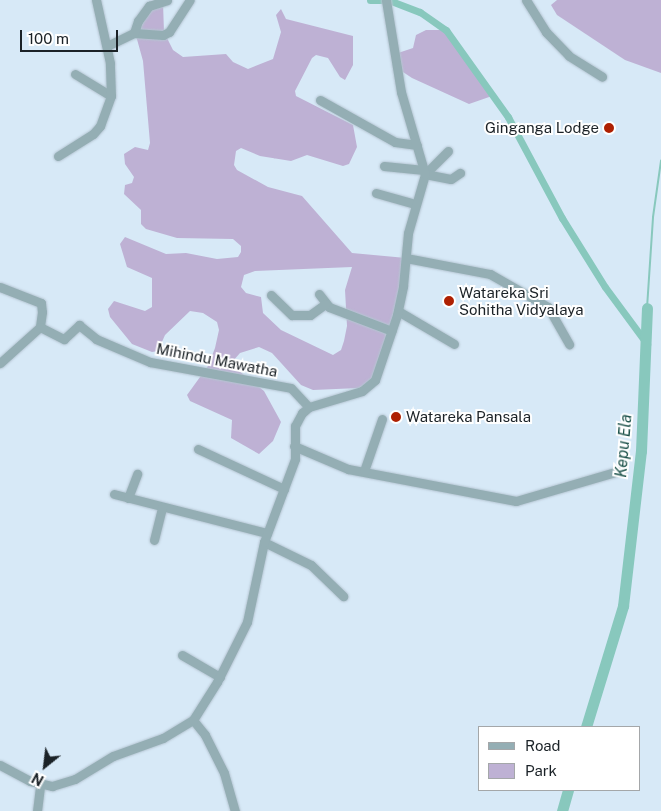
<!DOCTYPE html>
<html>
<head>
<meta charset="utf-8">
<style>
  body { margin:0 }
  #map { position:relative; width:661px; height:811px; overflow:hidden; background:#d7e9f7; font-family:"Public Sans",sans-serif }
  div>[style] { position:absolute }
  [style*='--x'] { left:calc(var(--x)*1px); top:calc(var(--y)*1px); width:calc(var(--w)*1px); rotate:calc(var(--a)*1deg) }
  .green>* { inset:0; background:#beb1d4 }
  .stream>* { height:2px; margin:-1px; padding:0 1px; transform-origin:1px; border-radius:1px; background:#88c8bd }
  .canal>* { height:7px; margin:-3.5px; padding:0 3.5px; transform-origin:3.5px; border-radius:3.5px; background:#88c8bd }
  .river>* { height:11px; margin:-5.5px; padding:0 5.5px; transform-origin:5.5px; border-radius:5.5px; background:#88c8bd }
  .roads { filter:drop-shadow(0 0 1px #b5c5d2) drop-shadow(0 0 1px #b5c5d2) }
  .minor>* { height:9px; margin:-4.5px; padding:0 4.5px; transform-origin:4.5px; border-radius:4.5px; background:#94aeb4 }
  .dots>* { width:14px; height:14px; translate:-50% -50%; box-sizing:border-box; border:2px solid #fff; border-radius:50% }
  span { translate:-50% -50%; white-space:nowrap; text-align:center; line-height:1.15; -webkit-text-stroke:4px #fff; paint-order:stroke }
  .poi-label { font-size:15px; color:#1b2227 }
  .right { translate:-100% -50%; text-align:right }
  .left { translate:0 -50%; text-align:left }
  .street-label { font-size:15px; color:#1b2227 }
  .water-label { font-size:16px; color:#1a5048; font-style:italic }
  .legend { position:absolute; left:478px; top:726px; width:162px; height:65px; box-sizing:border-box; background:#fff; border:1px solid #a4a7a9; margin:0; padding:6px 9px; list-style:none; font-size:15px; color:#1b2227 }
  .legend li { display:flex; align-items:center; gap:10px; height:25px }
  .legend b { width:25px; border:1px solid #a4a7a9 }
  .north { position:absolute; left:20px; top:741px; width:50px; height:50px; -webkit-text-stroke:4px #fff; paint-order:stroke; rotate:209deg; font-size:14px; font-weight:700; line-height:20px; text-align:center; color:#1b2227 }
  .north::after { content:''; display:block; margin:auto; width:18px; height:22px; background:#1b2227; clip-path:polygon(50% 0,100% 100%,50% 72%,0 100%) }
  .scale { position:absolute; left:20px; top:30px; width:98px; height:22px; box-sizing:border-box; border:2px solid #1b2227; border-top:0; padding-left:6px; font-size:15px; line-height:18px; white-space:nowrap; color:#1b2227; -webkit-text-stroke:4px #fff; paint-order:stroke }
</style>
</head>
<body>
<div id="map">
  <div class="green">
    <div style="clip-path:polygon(557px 0,661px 0,661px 73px,625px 60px,557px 15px,551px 5px)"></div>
    <div style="clip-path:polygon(evenodd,163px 3px,164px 32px,173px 50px,183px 57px,226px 54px,233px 62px,248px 69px,273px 59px,281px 32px,276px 15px,281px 9px,286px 19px,353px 36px,353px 65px,345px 80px,340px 77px,328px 58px,316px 55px,312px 58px,295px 91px,296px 96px,353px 125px,357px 147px,349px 164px,343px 166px,307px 155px,291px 161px,260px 156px,241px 148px,236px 151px,234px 165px,237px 170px,268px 187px,302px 196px,352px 253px,406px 258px,403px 286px,375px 380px,359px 388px,313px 390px,301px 385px,272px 353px,259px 347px,240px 353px,233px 361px,239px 371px,264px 391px,281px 422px,273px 441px,259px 454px,231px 438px,232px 420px,190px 401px,187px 395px,208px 366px,215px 348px,219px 330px,217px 322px,203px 313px,190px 311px,165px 335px,158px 351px,152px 352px,132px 344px,110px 317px,108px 309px,114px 301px,145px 311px,152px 307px,152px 278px,127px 267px,120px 244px,125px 237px,166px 254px,186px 253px,217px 259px,238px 257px,241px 252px,241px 246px,233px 239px,177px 238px,146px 229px,141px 224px,141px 210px,124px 194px,125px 185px,132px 183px,134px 177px,125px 164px,124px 154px,135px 147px,148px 150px,150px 143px,143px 61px,135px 32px,149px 6px,163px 3px,352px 267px,345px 290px,347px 326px,344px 341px,341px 350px,333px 355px,281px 330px,263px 313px,261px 297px,246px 293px,241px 287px,244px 275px,255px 271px,352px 267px)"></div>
    <div style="clip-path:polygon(426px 30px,446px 30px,492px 96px,469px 104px,412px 78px,397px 68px,395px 54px,413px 48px,416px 35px)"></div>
  </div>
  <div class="stream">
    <div style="--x:647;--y:308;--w:91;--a:-86.2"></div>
    <div style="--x:653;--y:217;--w:57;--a:-81.9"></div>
  </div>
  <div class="canal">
    <div style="--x:370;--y:0;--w:11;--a:0"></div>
    <div style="--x:391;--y:1;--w:31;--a:21"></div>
    <div style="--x:420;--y:12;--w:32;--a:35"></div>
    <div style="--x:446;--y:30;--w:107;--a:54.5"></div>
    <div style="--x:508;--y:117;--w:115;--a:61.9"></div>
    <div style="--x:562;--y:218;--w:81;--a:58.1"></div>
    <div style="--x:605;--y:287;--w:71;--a:53.6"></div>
  </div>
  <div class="river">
    <div style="--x:586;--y:727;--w:127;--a:-73"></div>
    <div style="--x:623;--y:606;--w:156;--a:-83.4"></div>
    <div style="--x:641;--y:451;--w:143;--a:-87.6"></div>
    <div style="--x:562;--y:811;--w:22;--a:-74"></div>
  </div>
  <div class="roads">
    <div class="minor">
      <div style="--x:526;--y:0;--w:38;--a:58"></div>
      <div style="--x:546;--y:32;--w:33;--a:46"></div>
      <div style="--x:569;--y:56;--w:39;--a:32"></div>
      <div style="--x:134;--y:33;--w:29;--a:4"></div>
      <div style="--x:163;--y:35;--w:7;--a:-27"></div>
      <div style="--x:169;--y:32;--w:38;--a:-57"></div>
      <div style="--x:107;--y:46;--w:30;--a:-26"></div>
      <div style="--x:134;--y:33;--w:13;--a:-72"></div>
      <div style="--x:138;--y:21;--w:19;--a:-54"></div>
      <div style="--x:149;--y:6;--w:19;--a:-18"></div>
      <div style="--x:75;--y:74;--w:42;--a:31.4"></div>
      <div style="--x:320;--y:100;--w:86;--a:29.2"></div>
      <div style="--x:395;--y:142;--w:22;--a:8"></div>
      <div style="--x:448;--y:151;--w:33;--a:135"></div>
      <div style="--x:425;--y:174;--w:26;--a:11"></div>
      <div style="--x:451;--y:179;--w:11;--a:-34"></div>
      <div style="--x:58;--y:156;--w:41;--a:-32.2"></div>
      <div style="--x:93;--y:134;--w:11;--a:-49"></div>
      <div style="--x:100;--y:126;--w:32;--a:-70"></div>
      <div style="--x:111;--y:96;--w:33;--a:-92"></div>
      <div style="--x:110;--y:63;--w:65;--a:-102.5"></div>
      <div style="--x:384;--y:166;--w:40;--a:5.7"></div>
      <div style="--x:376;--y:193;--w:41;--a:15.8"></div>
      <div style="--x:406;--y:258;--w:86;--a:10.8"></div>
      <div style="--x:490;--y:274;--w:67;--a:29.6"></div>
      <div style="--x:548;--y:307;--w:43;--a:60.4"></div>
      <div style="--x:0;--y:287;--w:44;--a:21.3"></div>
      <div style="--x:41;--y:303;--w:9;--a:84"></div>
      <div style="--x:42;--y:312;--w:15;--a:98"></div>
      <div style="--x:40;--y:327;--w:54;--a:138"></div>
      <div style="--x:319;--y:294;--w:16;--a:52"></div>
      <div style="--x:329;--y:307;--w:67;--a:20.9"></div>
      <div style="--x:271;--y:295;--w:29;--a:44"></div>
      <div style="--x:292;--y:315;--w:18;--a:0"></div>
      <div style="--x:310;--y:315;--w:19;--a:-36"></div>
      <div style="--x:398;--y:311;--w:65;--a:30.5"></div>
      <div style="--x:40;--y:327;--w:27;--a:27"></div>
      <div style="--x:64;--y:339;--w:21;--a:-43"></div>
      <div style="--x:79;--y:325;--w:22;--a:39"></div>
      <div style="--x:96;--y:339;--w:59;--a:23.1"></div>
      <div style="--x:150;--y:362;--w:143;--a:10.4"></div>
      <div style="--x:291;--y:388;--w:26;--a:47"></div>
      <div style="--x:294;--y:446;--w:59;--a:23.1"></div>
      <div style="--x:348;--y:469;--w:171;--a:10.8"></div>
      <div style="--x:516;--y:501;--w:110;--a:-16.3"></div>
      <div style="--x:198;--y:449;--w:95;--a:24.9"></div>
      <div style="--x:364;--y:471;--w:55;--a:-70.9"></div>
      <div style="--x:114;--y:494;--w:158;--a:14.3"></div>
      <div style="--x:128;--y:498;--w:26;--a:-69"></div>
      <div style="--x:154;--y:540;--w:34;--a:-76"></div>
      <div style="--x:264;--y:542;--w:52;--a:26.1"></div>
      <div style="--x:311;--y:565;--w:45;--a:44.1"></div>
      <div style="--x:182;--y:655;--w:44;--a:30.1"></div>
      <div style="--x:193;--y:720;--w:19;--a:51"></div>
      <div style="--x:205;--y:735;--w:42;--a:63.4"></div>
      <div style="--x:224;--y:773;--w:40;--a:74"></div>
      <div style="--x:0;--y:765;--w:34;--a:28"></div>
      <div style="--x:30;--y:781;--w:23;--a:13"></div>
      <div style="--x:52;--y:786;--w:24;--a:-17"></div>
      <div style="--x:75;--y:779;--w:44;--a:-31.2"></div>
      <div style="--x:113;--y:756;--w:53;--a:-19.8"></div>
      <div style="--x:163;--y:738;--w:35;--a:-31"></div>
      <div style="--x:193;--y:720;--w:45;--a:-57.7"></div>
      <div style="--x:217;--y:682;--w:67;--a:-63.4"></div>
      <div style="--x:247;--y:622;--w:82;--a:-78"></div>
      <div style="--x:264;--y:542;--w:89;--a:-69.5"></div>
      <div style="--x:295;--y:459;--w:33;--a:-90"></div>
      <div style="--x:295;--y:426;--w:15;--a:-62"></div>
      <div style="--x:302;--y:413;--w:9;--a:-41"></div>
      <div style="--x:309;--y:407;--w:55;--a:-16.8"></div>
      <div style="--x:362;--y:391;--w:17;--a:-40"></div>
      <div style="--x:375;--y:380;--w:69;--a:-71.3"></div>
      <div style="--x:397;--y:315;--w:30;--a:-78"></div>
      <div style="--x:403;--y:286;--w:53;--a:-84.6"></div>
      <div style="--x:408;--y:233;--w:61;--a:-73.9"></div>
      <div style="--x:425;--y:174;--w:85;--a:-106.3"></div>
      <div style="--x:401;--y:92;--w:93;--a:-99.3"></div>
      <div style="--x:37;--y:811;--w:26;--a:-83"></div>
    </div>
  </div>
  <div class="dots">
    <div style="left:609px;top:128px;background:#ae2002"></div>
    <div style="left:449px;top:301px;background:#ae2002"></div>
    <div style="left:396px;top:417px;background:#ae2002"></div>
  </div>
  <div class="poi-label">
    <span class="right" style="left:599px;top:128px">Ginganga Lodge</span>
    <span class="left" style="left:459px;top:301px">Watareka Sri<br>Sohitha Vidyalaya</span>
    <span class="left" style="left:406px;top:417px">Watareka Pansala</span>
  </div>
  <div class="street-label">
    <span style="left:217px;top:360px;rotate:11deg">Mihindu Mawatha</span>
  </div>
  <div class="water-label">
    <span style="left:624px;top:446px;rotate:-85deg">Kepu Ela</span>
  </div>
  <ul class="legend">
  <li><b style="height:6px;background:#94aeb4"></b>Road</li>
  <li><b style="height:14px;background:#beb1d4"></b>Park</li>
  </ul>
  <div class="north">N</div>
  <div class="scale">100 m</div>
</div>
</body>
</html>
